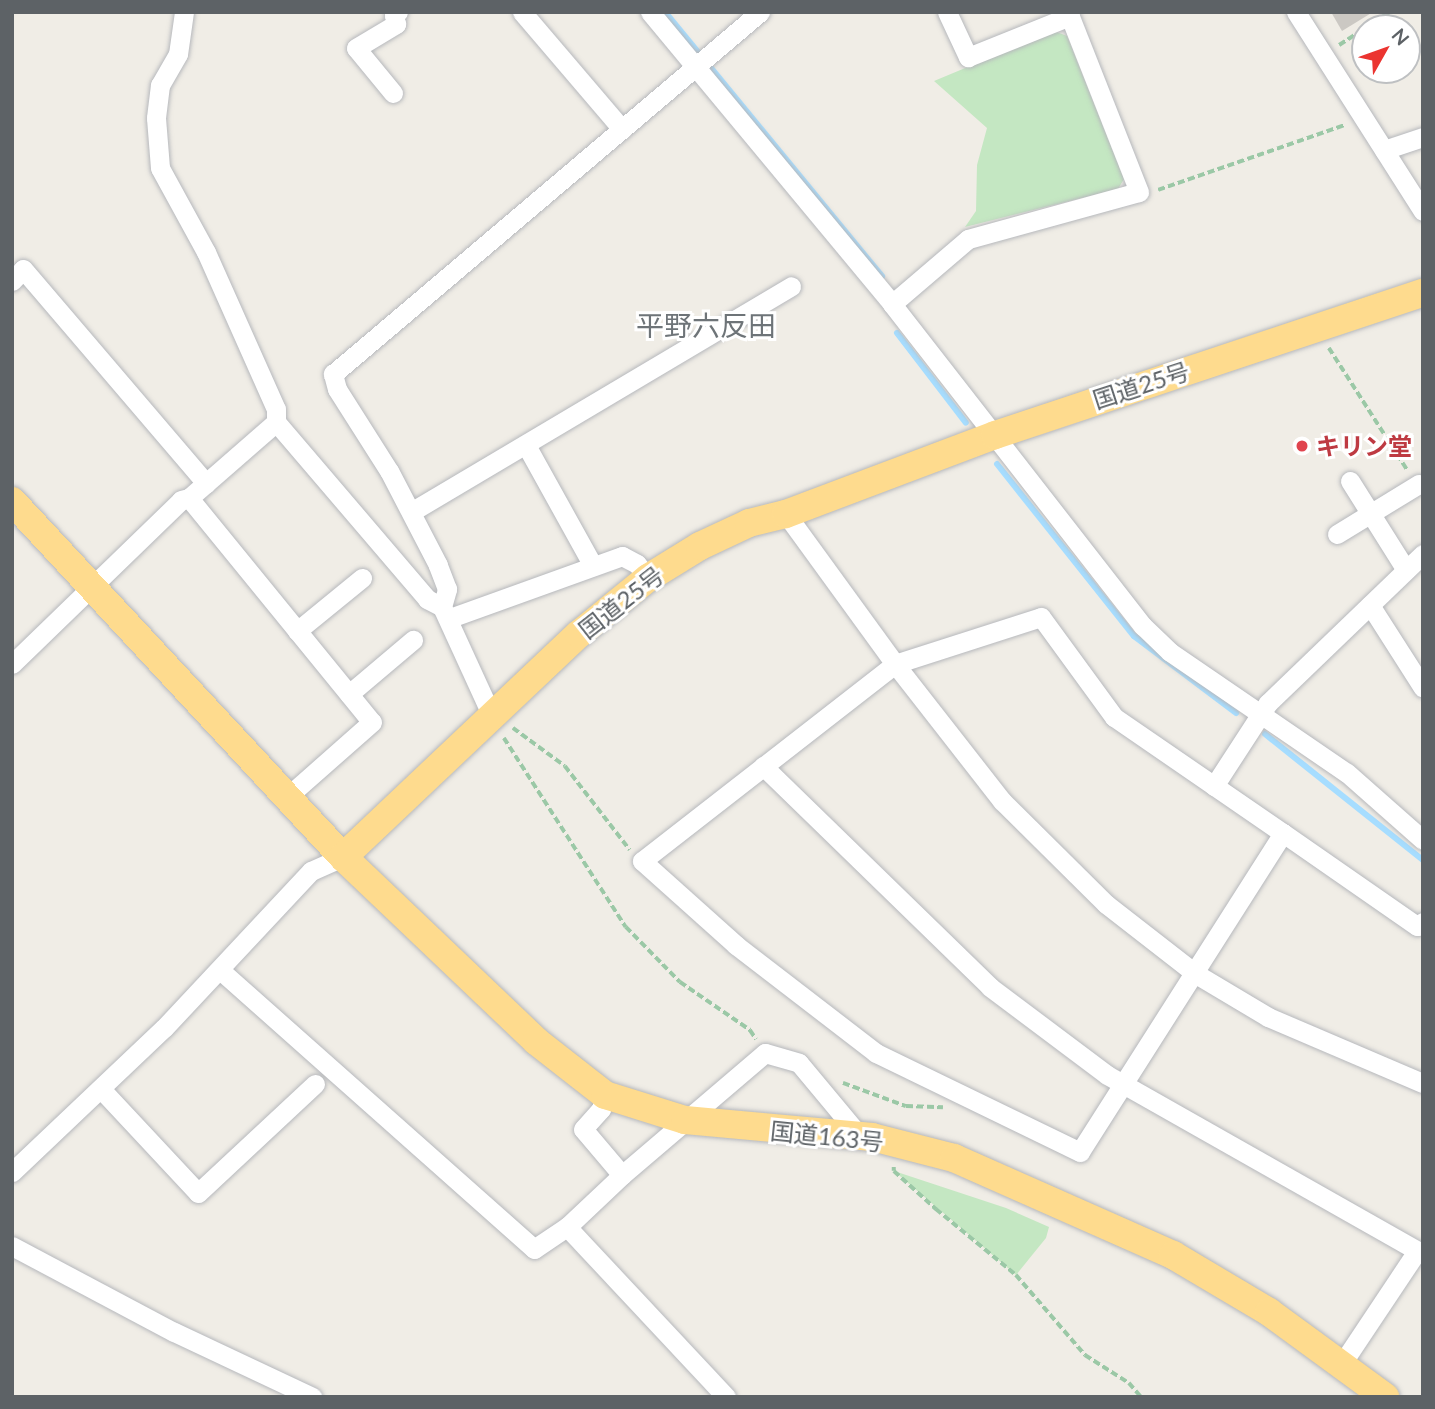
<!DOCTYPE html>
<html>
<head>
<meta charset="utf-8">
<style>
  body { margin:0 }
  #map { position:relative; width:1435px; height:1409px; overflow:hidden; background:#f0ede6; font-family:Lato,"Noto Sans JP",sans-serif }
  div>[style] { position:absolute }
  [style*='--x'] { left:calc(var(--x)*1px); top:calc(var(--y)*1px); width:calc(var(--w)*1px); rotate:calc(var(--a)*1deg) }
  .green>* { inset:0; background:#c4e7c2 }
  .stream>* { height:6px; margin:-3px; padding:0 3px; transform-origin:3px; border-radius:3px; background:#a6ddff }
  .building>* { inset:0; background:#cbc8c3 }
  .path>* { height:3.5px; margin-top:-1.75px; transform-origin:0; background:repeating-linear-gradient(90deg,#9bc8a6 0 7px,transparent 0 10.5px) }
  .roads { filter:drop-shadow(0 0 2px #b6b8bc) drop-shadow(0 0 2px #b6b8bc) }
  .minor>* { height:19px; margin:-9.5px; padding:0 9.5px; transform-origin:9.5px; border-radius:9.5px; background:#fff }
  .highway>* { height:28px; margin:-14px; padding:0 14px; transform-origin:14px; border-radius:14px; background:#fedb8e }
  .dots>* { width:19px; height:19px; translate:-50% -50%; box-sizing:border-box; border:4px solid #fff; border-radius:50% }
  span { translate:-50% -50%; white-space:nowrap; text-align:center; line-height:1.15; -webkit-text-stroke:6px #fff; paint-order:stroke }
  .street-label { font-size:24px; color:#5d6266 }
  .health-label { font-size:24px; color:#be3a42; font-weight:700 }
  .left { translate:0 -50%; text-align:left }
  .quarter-label { font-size:28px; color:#6e7478 }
  .frame { position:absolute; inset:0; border:14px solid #5d6266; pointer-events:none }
  .north { position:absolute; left:1351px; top:14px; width:70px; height:70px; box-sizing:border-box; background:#fff; border:2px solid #bec0c2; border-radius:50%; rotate:50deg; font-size:19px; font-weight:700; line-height:28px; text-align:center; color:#5d6266 }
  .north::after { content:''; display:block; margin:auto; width:24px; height:32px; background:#eb3430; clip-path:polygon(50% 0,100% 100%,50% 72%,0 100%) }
</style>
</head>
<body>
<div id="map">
  <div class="green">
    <div style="clip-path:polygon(1054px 31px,1067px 36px,1124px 179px,1118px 189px,965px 227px,976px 211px,977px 165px,987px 128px,934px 81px)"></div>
    <div style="clip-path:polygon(894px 1171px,1006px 1208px,1049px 1227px,1046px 1238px,1016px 1275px)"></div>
  </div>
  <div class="stream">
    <div style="--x:665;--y:12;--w:342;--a:50.6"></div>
    <div style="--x:897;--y:333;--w:113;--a:52.5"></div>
    <div style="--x:997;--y:464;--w:220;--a:51.5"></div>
    <div style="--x:1134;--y:636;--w:128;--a:37"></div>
    <div style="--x:1265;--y:734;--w:202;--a:38.6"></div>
  </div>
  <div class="building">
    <div style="clip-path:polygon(1331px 12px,1373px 12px,1342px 31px)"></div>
  </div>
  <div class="path">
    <div style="--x:1365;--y:28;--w:30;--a:-33"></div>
    <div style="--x:1339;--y:45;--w:31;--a:-33"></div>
    <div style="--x:1158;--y:190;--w:198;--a:-19.2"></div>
    <div style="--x:1329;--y:348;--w:146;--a:57.3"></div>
    <div style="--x:513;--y:728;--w:64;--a:36.2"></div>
    <div style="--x:565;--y:766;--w:106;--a:52.3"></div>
    <div style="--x:504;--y:738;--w:225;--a:57.2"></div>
    <div style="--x:626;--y:927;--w:77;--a:45.5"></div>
    <div style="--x:680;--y:982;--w:85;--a:34.4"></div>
    <div style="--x:750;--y:1030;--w:11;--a:56"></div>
    <div style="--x:843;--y:1083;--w:67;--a:20.1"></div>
    <div style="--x:906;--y:1106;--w:37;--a:2"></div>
    <div style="--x:894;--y:1167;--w:4;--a:90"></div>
    <div style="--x:894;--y:1171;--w:57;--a:42.1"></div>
    <div style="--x:936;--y:1209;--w:104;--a:39.5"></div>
    <div style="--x:1016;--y:1275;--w:106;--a:49.2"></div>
    <div style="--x:1085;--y:1355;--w:52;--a:32.5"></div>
    <div style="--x:1129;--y:1383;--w:18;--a:49"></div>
  </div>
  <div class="roads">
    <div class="minor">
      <div style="--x:184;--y:12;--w:42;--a:98.1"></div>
      <div style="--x:178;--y:54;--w:36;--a:120"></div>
      <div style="--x:160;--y:85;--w:33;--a:97"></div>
      <div style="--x:156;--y:118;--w:50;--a:85.4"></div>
      <div style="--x:160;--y:168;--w:96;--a:61.3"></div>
      <div style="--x:206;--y:252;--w:172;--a:66"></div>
      <div style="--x:276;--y:409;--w:13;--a:90"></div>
      <div style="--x:276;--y:422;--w:233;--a:49.5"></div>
      <div style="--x:427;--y:599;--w:17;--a:28"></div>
      <div style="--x:442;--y:607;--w:120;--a:65.4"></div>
      <div style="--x:522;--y:12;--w:154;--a:49.5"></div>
      <div style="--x:650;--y:12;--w:379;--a:50.3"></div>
      <div style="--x:892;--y:304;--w:408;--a:52.1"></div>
      <div style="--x:1143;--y:626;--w:37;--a:44"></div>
      <div style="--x:1170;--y:652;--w:214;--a:34.4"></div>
      <div style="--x:1347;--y:773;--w:101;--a:41.4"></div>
      <div style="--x:947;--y:12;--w:50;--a:65"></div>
      <div style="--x:968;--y:57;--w:110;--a:-21.9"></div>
      <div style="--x:1296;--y:12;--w:236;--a:57.5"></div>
      <div style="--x:393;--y:93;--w:58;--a:-129.4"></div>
      <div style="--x:356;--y:48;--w:47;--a:-31"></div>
      <div style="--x:396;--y:24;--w:9;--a:-103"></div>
      <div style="--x:394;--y:15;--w:5;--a:-37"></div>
      <div style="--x:1384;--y:150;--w:41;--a:-18.4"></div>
      <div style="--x:12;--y:281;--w:16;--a:-47"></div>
      <div style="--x:23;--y:269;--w:282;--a:49.5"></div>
      <div style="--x:892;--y:304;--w:100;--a:-40.5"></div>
      <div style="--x:968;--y:239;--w:177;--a:-15.4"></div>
      <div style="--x:1139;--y:192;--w:193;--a:-111.5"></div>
      <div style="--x:526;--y:445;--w:138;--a:61"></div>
      <div style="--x:1350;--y:481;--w:105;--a:57.8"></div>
      <div style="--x:189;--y:498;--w:289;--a:50.8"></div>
      <div style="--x:372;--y:722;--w:112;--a:138.6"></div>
      <div style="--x:411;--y:512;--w:442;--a:-30.7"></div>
      <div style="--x:786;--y:514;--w:185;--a:54"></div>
      <div style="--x:895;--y:664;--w:174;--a:52"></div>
      <div style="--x:1002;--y:801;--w:146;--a:44.7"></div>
      <div style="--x:1106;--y:904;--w:114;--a:37.9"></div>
      <div style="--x:1196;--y:974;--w:84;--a:30.8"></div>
      <div style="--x:1268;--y:1017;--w:168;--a:23.1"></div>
      <div style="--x:1337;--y:534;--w:96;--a:-31.4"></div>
      <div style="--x:1370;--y:605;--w:98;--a:57.4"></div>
      <div style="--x:442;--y:607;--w:19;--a:-74"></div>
      <div style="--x:447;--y:589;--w:26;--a:-111"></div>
      <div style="--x:438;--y:565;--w:106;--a:-117.5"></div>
      <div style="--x:389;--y:471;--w:97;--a:-122.4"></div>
      <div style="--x:337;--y:389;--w:16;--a:-105"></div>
      <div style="--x:333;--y:374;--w:560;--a:-40.29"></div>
      <div style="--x:1041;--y:617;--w:124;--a:53.9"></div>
      <div style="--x:1114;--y:717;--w:205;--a:34.5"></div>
      <div style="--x:1283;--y:833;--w:378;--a:122.5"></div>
      <div style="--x:1080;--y:1152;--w:227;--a:-154.1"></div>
      <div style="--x:876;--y:1053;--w:177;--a:-142.4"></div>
      <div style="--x:736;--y:945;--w:126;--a:-138.2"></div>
      <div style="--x:642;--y:861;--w:321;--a:-37.9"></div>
      <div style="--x:895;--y:664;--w:153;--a:-17.8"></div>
      <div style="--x:450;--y:618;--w:183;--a:-19.8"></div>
      <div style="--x:622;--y:556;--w:17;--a:28"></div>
      <div style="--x:637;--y:564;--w:18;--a:52"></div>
      <div style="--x:297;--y:631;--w:84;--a:-39.2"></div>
      <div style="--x:12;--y:664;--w:235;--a:-44.1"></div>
      <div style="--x:181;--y:500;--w:8;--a:-14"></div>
      <div style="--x:189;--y:498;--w:116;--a:-41.1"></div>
      <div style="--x:349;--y:694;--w:84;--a:-40.2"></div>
      <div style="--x:763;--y:766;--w:317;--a:44.2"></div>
      <div style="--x:990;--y:987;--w:146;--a:36.9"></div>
      <div style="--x:1107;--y:1075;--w:363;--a:29.5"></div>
      <div style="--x:1214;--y:786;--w:99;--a:-57"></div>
      <div style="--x:1268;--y:703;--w:215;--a:-43.9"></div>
      <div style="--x:1283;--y:833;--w:163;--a:34.8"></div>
      <div style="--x:1417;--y:926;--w:7;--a:-34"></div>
      <div style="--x:220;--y:970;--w:420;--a:41.6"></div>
      <div style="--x:534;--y:1249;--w:40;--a:-34"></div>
      <div style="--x:567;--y:1227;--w:76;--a:-43.4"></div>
      <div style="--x:622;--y:1175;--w:60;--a:-130.3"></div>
      <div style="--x:583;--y:1129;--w:27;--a:-48"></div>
      <div style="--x:601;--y:1109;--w:15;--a:-74"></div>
      <div style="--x:101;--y:1089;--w:142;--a:47"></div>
      <div style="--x:198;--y:1193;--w:160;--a:-43"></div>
      <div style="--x:12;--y:1172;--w:209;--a:-43.5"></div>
      <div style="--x:164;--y:1028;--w:215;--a:-46.9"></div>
      <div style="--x:311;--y:871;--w:35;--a:-24"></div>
      <div style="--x:622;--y:1175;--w:188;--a:-40.5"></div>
      <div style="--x:765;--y:1053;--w:35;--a:16"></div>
      <div style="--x:799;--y:1063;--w:94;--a:50.2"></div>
      <div style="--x:567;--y:1227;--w:233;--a:46.9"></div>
      <div style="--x:12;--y:1246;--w:183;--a:28"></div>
      <div style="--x:174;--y:1332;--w:153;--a:25.2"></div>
      <div style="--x:1341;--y:1365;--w:137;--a:-56.3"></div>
    </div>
    <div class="highway">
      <div style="--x:12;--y:501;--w:486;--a:47.1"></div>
      <div style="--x:343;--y:857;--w:267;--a:43.6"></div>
      <div style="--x:536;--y:1041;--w:88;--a:38"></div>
      <div style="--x:605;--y:1095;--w:84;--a:17.4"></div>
      <div style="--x:685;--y:1120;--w:188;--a:5.2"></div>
      <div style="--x:872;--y:1137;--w:85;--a:14.4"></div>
      <div style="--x:954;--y:1158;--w:240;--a:23.9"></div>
      <div style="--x:1173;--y:1255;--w:112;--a:30.7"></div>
      <div style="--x:1269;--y:1312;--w:144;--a:36.2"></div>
      <div style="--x:343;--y:857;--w:325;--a:-43.4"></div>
      <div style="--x:579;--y:634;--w:89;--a:-39.1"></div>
      <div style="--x:648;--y:578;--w:61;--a:-31.6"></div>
      <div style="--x:700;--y:546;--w:54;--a:-25.1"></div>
      <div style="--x:749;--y:523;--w:38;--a:-14"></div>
      <div style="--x:786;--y:514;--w:223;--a:-20.7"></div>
      <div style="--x:995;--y:435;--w:451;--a:-18.4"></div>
    </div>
  </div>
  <div class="dots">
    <div style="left:1302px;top:446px;background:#e0444e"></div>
  </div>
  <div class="street-label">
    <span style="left:1141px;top:385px;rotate:-18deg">国道25号</span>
    <span style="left:621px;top:602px;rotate:-38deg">国道25号</span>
    <span style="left:827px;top:1136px;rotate:6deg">国道163号</span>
  </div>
  <div class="health-label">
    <span class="left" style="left:1316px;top:446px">キリン堂</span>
  </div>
  <div class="quarter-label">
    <span style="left:706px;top:325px">平野六反田</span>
  </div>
  <div class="frame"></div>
  <div class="north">N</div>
</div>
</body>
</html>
